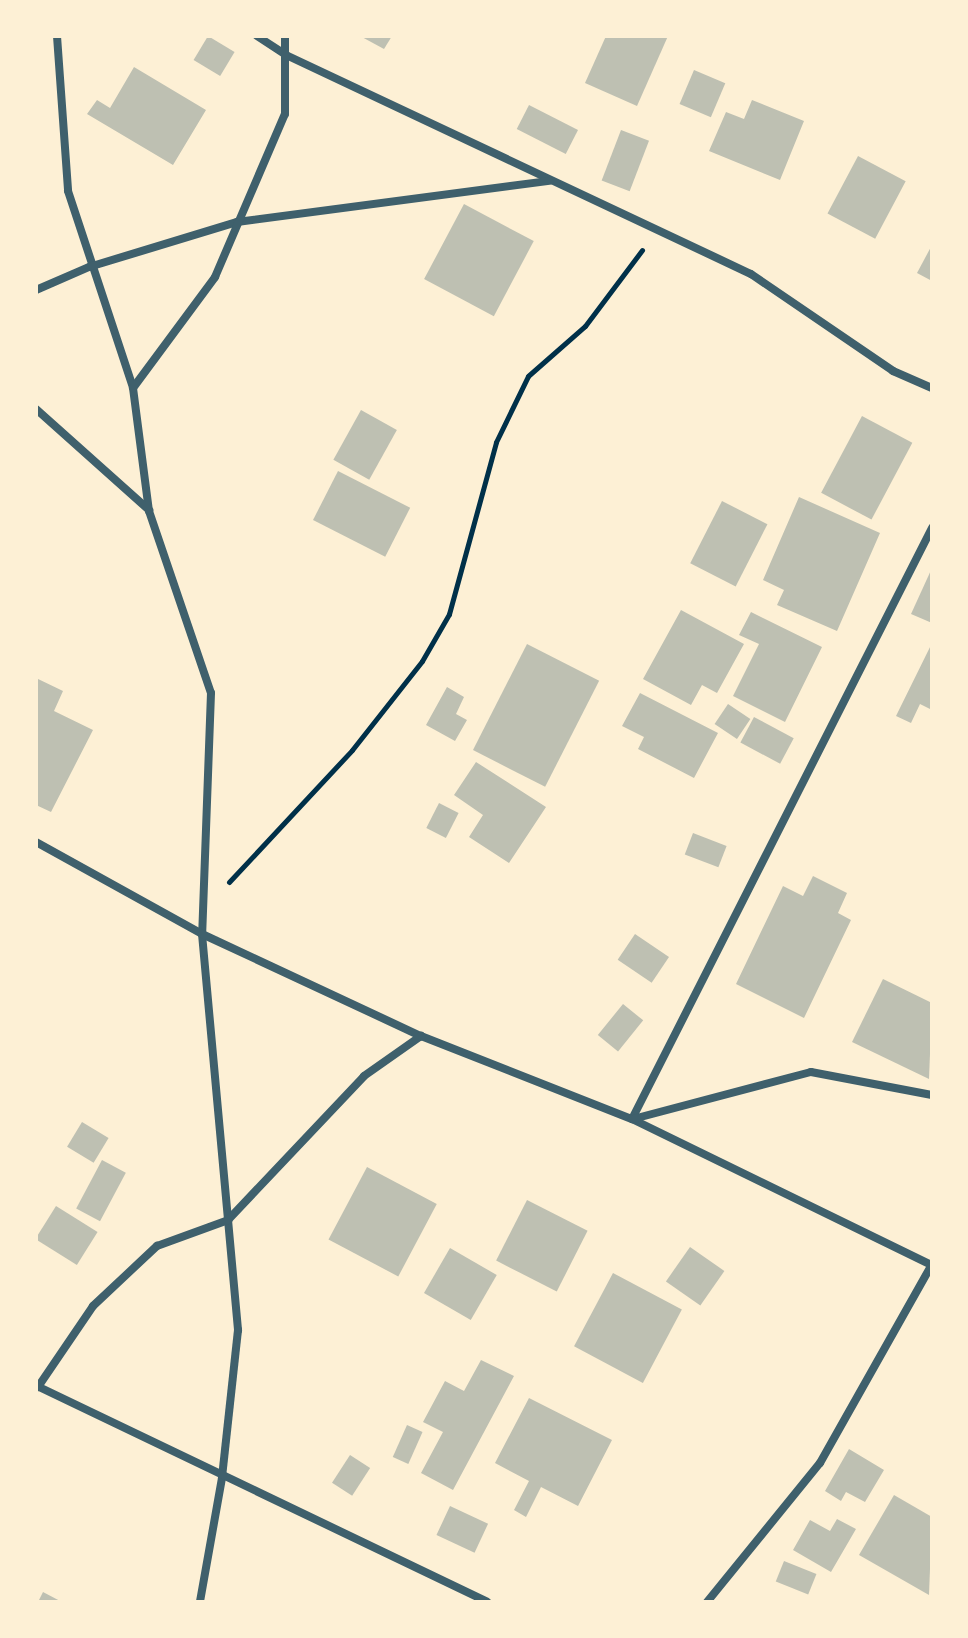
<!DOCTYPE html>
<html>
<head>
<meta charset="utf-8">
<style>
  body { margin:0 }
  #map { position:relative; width:968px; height:1638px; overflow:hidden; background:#fdf0d5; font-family:Commissioner,sans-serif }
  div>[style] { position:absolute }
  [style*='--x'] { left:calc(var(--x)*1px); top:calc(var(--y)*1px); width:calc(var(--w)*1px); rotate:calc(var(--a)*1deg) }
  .building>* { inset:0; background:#bec0b2; transform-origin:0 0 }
  .path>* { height:5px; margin:-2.5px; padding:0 2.5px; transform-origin:2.5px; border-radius:2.5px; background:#003049 }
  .minor>* { height:8px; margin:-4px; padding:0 4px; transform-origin:4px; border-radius:4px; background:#3f606c }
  span { translate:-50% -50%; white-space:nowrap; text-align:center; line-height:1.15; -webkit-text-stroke:6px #fdf0d5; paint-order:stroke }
  .frame { position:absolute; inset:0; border:38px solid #fdf0d5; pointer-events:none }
</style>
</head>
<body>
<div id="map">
  <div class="building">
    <div style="left:208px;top:36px;width:31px;height:28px;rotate:31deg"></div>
    <div style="clip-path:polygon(360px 36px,392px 36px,384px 49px)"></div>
    <div style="clip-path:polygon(606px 36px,668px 36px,637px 106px,585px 83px)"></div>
    <div style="clip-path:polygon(134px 67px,206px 110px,173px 165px,87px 114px,97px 100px,110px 108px)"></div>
    <div style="left:694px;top:70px;width:34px;height:37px;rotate:23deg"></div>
    <div style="clip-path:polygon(752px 100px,804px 121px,780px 180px,709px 151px,726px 112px,744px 119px)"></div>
    <div style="left:529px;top:105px;width:55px;height:27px;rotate:27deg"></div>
    <div style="left:621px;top:130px;width:30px;height:54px;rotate:21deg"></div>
    <div style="left:858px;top:156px;width:54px;height:65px;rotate:28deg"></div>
    <div style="left:464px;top:204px;width:79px;height:85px;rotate:28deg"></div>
    <div style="clip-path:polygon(932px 245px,932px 281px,917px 273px)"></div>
    <div style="left:361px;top:410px;width:41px;height:57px;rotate:29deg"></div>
    <div style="left:862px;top:416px;width:57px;height:87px;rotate:28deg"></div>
    <div style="left:338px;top:471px;width:81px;height:55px;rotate:27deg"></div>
    <div style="clip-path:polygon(799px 497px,880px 533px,837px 631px,777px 605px,784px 590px,763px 580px)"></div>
    <div style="left:722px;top:501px;width:51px;height:70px;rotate:27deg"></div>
    <div style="clip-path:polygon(932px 568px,932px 623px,911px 614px)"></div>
    <div style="clip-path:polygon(681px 610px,744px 644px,717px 693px,702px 685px,691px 705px,643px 679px)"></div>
    <div style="clip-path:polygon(751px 612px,822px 647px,785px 722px,733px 696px,759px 644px,739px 635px)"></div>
    <div style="clip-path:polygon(932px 643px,932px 710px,920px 704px,911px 723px,896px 716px)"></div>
    <div style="left:527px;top:644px;width:81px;height:119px;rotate:27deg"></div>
    <div style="clip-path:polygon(36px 678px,63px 691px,54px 711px,93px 730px,51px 812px,36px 805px)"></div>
    <div style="clip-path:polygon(447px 687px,464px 697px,456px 714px,467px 720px,455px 741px,426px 725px)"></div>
    <div style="clip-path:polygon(640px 693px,718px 733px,694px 778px,638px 749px,644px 737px,622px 726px)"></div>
    <div style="left:728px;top:704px;width:27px;height:24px;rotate:34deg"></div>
    <div style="left:754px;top:717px;width:45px;height:29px;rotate:28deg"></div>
    <div style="clip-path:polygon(476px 762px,546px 807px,509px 863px,469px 837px,483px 815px,454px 795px)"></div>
    <div style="left:439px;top:803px;width:22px;height:28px;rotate:27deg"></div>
    <div style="left:693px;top:833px;width:36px;height:23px;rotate:21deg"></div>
    <div style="clip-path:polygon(813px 876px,847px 893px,838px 913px,851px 920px,804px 1018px,736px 984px,783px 886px,803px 896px)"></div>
    <div style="left:635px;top:934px;width:41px;height:31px;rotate:34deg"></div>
    <div style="clip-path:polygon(883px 979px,932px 1003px,929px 1079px,852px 1042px)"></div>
    <div style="left:623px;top:1004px;width:26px;height:40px;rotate:39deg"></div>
    <div style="left:82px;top:1122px;width:31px;height:29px;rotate:31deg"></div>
    <div style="left:102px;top:1160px;width:27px;height:55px;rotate:28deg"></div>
    <div style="left:367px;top:1167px;width:79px;height:82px;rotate:28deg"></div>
    <div style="left:527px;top:1200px;width:68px;height:68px;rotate:27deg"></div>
    <div style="left:56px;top:1206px;width:49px;height:39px;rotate:32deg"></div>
    <div style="left:690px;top:1247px;width:42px;height:42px;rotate:35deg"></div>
    <div style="left:450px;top:1248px;width:54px;height:52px;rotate:30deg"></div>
    <div style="left:613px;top:1273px;width:78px;height:83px;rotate:28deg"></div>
    <div style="clip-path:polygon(481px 1360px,514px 1376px,453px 1490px,421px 1473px,443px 1432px,423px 1422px,445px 1381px,464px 1391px)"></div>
    <div style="clip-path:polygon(529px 1398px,612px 1440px,578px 1506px,541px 1487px,526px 1517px,514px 1510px,529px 1481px,495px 1463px)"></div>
    <div style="left:407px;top:1425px;width:17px;height:35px;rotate:24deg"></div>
    <div style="clip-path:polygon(849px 1449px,884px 1470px,865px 1502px,846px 1492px,841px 1501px,825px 1491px)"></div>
    <div style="left:350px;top:1455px;width:24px;height:33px;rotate:33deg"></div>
    <div style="clip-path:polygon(894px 1495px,932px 1517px,929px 1595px,859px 1555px)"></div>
    <div style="left:450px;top:1506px;width:42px;height:32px;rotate:25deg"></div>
    <div style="clip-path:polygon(837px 1519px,856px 1529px,831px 1572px,793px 1550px,810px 1520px,830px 1531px)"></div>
    <div style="left:784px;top:1561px;width:35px;height:22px;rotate:22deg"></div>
    <div style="clip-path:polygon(43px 1592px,62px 1602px,38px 1602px)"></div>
  </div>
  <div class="path">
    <div style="--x:229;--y:882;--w:180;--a:-47"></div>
    <div style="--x:352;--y:750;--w:113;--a:-51.8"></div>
    <div style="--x:422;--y:661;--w:54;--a:-60.1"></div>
    <div style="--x:449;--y:614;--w:178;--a:-74.7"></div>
    <div style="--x:496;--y:442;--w:73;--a:-64.1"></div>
    <div style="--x:528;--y:376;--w:76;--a:-41.3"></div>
    <div style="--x:585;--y:326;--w:95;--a:-53.1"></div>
  </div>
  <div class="minor">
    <div style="--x:57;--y:36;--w:155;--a:85.9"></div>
    <div style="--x:68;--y:191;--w:207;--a:71.7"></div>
    <div style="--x:133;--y:388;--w:124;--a:82.6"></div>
    <div style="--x:149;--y:511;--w:192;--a:71.2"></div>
    <div style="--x:211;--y:693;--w:241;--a:92.1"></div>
    <div style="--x:202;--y:934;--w:398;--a:84.8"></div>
    <div style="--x:238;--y:1330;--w:149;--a:96.2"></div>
    <div style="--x:222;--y:1478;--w:126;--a:100.1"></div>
    <div style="--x:257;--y:36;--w:35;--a:33"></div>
    <div style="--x:286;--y:55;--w:514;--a:25.22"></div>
    <div style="--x:751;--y:274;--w:172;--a:34.3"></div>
    <div style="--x:893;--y:371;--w:43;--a:23.6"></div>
    <div style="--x:36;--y:290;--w:58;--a:-23.5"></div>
    <div style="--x:89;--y:267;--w:155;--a:-16.9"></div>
    <div style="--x:237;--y:222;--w:315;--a:-7.5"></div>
    <div style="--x:133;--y:388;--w:138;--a:-53.5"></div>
    <div style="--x:215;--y:277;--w:177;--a:-66.8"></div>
    <div style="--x:285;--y:114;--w:78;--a:-90"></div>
    <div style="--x:36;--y:409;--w:152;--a:41.8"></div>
    <div style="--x:36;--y:842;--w:190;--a:29"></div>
    <div style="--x:202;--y:934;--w:242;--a:25"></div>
    <div style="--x:421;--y:1036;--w:227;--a:21.5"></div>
    <div style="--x:632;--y:1119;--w:334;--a:26"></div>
    <div style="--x:632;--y:1119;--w:663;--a:-63.09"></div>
    <div style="--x:633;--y:1119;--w:184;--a:-14.8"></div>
    <div style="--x:811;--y:1072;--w:123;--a:10.8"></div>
    <div style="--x:37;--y:1386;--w:499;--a:25.6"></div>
    <div style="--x:38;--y:1387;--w:98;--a:-55.8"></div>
    <div style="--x:93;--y:1306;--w:88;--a:-43.2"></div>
    <div style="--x:157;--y:1246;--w:76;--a:-20.1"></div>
    <div style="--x:228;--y:1220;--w:198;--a:-46.6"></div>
    <div style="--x:364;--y:1076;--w:70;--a:-35.1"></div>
    <div style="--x:707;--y:1602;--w:179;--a:-50.9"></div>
    <div style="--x:820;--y:1463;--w:228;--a:-60.6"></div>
  </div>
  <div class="frame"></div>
</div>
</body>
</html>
